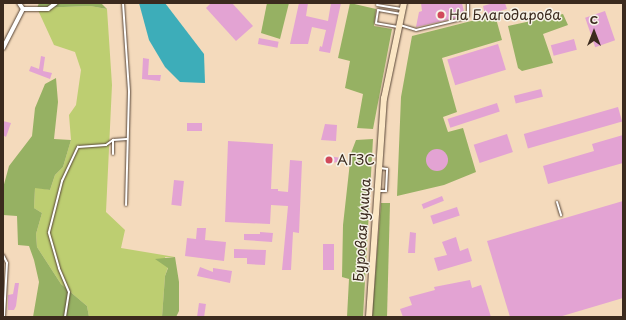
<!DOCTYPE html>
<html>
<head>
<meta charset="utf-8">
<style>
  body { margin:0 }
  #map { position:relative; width:626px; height:320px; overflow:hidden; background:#f4dabc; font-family:"Playpen Sans",sans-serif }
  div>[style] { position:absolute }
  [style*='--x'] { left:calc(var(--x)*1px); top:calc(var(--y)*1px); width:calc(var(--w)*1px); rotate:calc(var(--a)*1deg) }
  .green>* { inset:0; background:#bdce71 }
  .forest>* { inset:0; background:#96b163 }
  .water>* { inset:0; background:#3dadb9 }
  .building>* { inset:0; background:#e3a3d3; transform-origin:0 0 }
  .round { border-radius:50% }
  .roads { filter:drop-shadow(0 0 1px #574436) drop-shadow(0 0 1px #574436) }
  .service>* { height:2px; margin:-1px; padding:0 1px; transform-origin:1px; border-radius:1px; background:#fff }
  .minor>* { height:4px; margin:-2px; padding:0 2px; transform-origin:2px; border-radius:2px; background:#fff }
  .secondary>* { height:5.5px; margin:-2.75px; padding:0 2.75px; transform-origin:2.75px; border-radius:2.75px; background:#fbe6c4 }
  .dots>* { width:11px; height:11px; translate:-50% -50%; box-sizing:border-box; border:2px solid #f7f3e8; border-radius:50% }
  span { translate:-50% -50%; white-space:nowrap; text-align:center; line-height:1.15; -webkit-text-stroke:3px #f7f3e8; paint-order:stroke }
  .poi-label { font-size:14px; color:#3b2a1e }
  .left { translate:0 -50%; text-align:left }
  .street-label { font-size:14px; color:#3b2a1e }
  .frame { position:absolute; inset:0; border:4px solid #3b2a1e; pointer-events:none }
  .north { position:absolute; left:574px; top:12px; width:40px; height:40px; -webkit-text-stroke:3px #f7f3e8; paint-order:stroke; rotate:0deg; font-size:11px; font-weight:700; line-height:16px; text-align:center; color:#3b2a1e }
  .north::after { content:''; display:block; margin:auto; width:14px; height:18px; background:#3b2a1e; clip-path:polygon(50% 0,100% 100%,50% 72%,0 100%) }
</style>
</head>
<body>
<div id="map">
  <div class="green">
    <div style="clip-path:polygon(90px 6px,107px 9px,112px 85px,106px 212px,125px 230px,121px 248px,175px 257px,165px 257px,168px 267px,165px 276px,162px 317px,89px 317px,87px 306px,61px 284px,37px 247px,36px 234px,42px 213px,34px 208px,35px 187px,50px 190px,55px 175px,63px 167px,71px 140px,69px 115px,76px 105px,81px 70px,75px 52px,54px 45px,37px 8px)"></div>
  </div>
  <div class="forest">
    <div style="clip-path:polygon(39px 3px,101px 3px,107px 9px,90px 6px,37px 8px)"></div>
    <div style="clip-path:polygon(267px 3px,289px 3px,280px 39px,261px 33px)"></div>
    <div style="clip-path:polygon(350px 3px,376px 9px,374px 26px,392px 29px,373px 129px,357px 128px,363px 94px,345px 88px,350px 61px,338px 58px)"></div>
    <div style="clip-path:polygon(563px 14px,568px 25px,543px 34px,553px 63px,522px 71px,518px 68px,508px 26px)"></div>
    <div style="clip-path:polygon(495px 15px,502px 40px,442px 58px,457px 112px,443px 117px,448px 132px,463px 128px,476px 172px,444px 185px,397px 196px,401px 97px,412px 36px)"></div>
    <div style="clip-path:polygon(56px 78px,58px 102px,54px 139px,71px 140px,63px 167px,55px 175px,50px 190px,35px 188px,34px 208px,42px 213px,36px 234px,37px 247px,61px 284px,87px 306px,89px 317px,33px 317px,39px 282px,34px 260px,29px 246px,18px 245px,17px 216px,3px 215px,3px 188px,9px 166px,32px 136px,35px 108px,45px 84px)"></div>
    <div style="clip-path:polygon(373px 139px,363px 317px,347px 317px,349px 279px,342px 277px,343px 225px,351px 153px,356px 140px)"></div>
    <div style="clip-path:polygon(381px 203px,390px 203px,387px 317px,372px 317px)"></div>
    <div style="clip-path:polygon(175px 257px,179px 282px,179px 311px,176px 317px,162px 317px,165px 276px,168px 268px,155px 259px)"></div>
  </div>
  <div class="water">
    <div style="clip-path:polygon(139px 3px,165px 3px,204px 54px,205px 83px,180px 82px,165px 67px,149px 40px)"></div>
  </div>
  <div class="building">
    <div style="clip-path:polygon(211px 3px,232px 3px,253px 26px,236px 41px,206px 8px)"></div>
    <div style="clip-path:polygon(299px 3px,308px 3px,306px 16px,328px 21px,331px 3px,341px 3px,330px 53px,319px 51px,320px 46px,322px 47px,326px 30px,312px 27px,308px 44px,290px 44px)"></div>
    <div style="clip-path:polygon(421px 3px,462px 3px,465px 16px,416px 27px,419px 12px,422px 11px)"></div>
    <div style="clip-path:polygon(493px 3px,505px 3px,507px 9px,485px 15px,483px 6px)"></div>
    <div style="left:605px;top:11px;width:31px;height:21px;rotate:71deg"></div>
    <div style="left:259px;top:38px;width:20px;height:6px;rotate:11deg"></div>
    <div style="left:574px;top:39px;width:11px;height:24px;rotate:75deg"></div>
    <div style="left:498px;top:44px;width:27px;height:53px;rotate:73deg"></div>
    <div style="clip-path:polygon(41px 56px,45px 57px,43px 71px,52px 73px,50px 79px,29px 71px,31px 66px,39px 69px)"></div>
    <div style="clip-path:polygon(143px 58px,149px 59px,148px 75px,161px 75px,160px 81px,142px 79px)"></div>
    <div style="left:541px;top:89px;width:8px;height:28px;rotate:76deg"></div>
    <div style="left:497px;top:103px;width:9px;height:52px;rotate:72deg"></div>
    <div style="left:618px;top:107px;width:15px;height:98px;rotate:74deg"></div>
    <div style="clip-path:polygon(3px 121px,11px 123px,6px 137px,3px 135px)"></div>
    <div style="left:187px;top:123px;width:15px;height:8px"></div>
    <div style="clip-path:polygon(325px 124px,337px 125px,336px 141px,321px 140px)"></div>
    <div style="left:507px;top:134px;width:19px;height:35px;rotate:72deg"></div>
    <div style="clip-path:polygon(623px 135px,623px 163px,548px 184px,543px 166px,594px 151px,592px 144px)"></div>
    <div style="clip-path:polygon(228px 141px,273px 144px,271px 189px,278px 189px,278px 191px,288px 192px,290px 160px,302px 161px,299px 233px,293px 232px,291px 270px,282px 270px,288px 206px,271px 205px,270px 224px,225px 222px)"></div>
    <div class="round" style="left:426px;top:149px;width:22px;height:22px"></div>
    <div style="clip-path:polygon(327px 156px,342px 158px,342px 162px,326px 163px)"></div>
    <div style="left:174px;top:180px;width:10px;height:25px;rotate:6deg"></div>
    <div style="left:442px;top:196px;width:5px;height:22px;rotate:68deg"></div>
    <div style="clip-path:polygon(623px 201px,623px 298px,559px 317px,510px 317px,487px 241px)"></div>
    <div style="left:457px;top:207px;width:9px;height:28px;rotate:72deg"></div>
    <div style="clip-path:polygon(197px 228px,206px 228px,205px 240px,226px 242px,224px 261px,185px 256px,187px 238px,196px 239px)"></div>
    <div style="clip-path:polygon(260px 232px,273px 233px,272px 242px,244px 240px,244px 234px,260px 234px)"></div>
    <div style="clip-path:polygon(410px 232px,416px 233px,415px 253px,408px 253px)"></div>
    <div style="clip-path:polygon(456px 237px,460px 251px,468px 248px,472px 261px,438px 271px,434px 258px,447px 255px,442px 242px)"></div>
    <div style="left:323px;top:244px;width:11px;height:26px"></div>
    <div style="clip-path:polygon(234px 249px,266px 250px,265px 265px,247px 264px,247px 258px,234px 258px)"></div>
    <div style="clip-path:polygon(200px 267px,213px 272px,213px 268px,232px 271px,230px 283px,197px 276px)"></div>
    <div style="clip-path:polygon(470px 280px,472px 288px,481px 285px,491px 317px,403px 317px,400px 309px,412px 305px,409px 297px,435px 290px,434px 287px)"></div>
    <div style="clip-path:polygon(15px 283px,19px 283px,16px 306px,14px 310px,8px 310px,8px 295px,13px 294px)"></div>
    <div style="left:199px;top:303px;width:7px;height:14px;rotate:8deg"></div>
  </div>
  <div class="roads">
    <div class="service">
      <div style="--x:123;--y:3;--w:89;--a:86.1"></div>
      <div style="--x:129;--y:92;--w:113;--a:91.5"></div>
      <div style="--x:377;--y:5;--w:25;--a:9"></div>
      <div style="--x:400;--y:25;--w:17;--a:17"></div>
      <div style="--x:416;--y:30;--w:51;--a:-13.5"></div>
      <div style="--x:466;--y:18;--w:3;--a:-45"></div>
      <div style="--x:468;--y:16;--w:13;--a:-90"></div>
      <div style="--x:398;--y:27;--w:22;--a:-170"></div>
      <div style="--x:376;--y:23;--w:13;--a:-81"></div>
      <div style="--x:378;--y:10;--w:22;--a:10"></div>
      <div style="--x:113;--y:154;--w:14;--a:-90"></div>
      <div style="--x:378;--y:191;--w:8;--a:0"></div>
      <div style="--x:386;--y:191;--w:22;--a:-87"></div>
      <div style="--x:387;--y:169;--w:7;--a:-172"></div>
      <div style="--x:557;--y:202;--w:14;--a:73"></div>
      <div style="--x:3;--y:255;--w:9;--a:63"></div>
      <div style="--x:7;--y:263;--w:54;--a:93.2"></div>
      <div style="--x:65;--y:317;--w:25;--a:-81"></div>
      <div style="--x:69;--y:292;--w:26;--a:-113"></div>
      <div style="--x:59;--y:268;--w:37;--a:-106"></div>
      <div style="--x:49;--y:232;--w:53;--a:-75.7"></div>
      <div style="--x:62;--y:181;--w:38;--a:-65"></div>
      <div style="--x:78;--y:147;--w:28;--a:-4"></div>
      <div style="--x:106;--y:145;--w:9;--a:-36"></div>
      <div style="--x:113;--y:140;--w:14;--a:-4"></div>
    </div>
    <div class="minor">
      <div style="--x:19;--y:3;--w:7;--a:56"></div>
      <div style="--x:23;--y:9;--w:25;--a:0"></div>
      <div style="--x:48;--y:9;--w:10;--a:-37"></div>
      <div style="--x:3;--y:48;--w:44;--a:-62.9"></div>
    </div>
    <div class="secondary">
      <div style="--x:369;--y:317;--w:219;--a:-86.1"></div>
      <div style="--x:384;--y:99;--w:98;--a:-78.2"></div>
    </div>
  </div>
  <div class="dots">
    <div style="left:441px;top:15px;background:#d1495b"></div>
    <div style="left:329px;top:160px;background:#d1495b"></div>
  </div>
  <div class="poi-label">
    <span class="left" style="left:449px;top:15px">На Благодарова</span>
    <span class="left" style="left:337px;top:160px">АГЗС</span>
  </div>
  <div class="street-label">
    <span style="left:362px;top:230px;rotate:-86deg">Буровая улица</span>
  </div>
  <div class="frame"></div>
  <div class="north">С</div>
</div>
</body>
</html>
